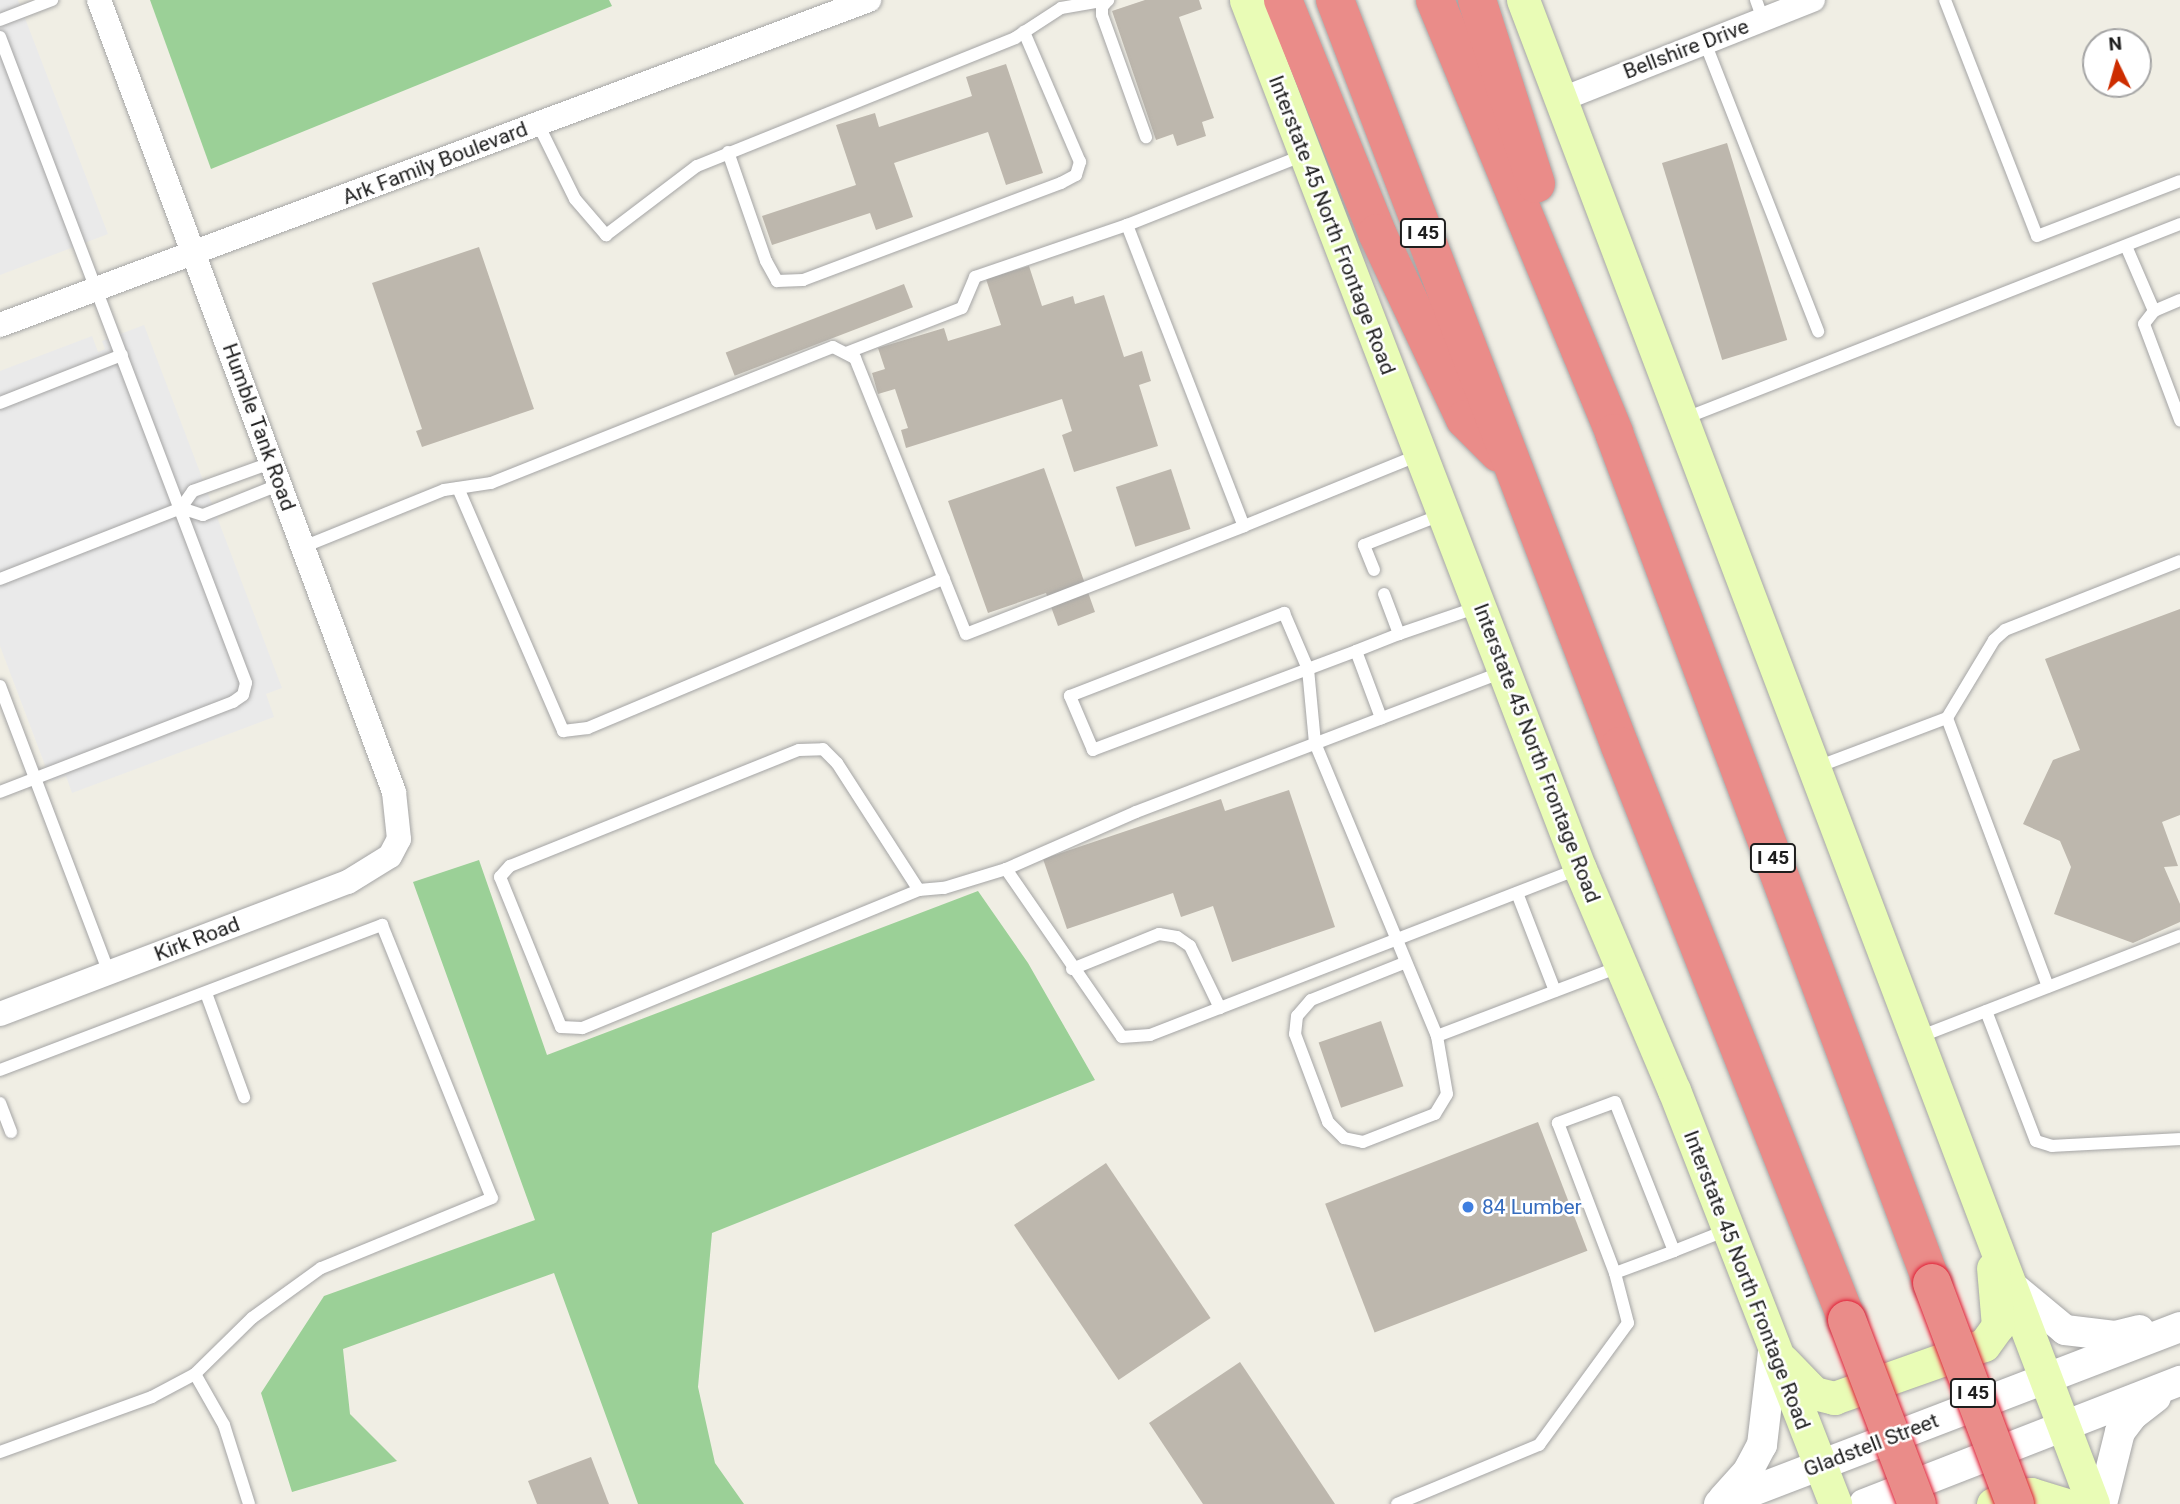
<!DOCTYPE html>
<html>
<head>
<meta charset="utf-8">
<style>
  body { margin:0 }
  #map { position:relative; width:2180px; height:1504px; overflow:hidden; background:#f0eee4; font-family:Roboto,sans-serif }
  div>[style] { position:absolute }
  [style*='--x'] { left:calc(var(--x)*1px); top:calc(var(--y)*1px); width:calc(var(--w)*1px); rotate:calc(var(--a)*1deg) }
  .forest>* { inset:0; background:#9bd097 }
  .parking>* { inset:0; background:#eaeaea }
  .building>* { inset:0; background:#bdb7ad; transform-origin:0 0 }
  .roads { filter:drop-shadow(0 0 2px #a5a5a5) drop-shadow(0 0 2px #a5a5a5) }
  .service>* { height:12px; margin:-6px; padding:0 6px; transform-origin:6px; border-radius:6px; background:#fff }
  .minor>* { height:24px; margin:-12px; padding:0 12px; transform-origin:12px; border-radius:12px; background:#fff }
  .tertiary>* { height:30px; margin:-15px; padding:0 15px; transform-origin:15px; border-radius:15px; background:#fff }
  .secondary>* { height:33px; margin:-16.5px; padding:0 16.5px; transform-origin:16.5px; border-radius:16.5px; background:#e9fcb6 }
  .motorway>* { height:38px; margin:-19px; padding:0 19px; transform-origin:19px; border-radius:19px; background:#ea8c89 }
  .bridges { filter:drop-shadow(0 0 2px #e11e36) drop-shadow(0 0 2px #e11e36) }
  .motorway-bridge>* { height:38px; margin:-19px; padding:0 19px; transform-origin:19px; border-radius:19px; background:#ea8c89 }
  .dots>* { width:19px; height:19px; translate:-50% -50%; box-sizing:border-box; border:4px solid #fff; border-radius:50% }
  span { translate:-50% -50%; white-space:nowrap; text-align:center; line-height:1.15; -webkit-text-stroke:5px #fff; paint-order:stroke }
  .shield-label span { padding:2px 5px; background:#fff; border:2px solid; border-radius:5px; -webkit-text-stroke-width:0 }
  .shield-label { font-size:19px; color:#1e1e1e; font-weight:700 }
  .street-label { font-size:21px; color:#1e1e1e }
  .shop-label { font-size:21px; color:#366cbe }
  .left { translate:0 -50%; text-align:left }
  .north { position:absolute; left:2082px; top:28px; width:70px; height:70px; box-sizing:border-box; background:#fff; border:2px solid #a5a5a5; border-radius:50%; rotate:355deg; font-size:19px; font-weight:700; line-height:28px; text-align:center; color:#1e1e1e }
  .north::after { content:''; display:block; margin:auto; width:24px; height:32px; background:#cd2d00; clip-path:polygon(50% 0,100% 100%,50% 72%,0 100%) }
</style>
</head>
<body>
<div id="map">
  <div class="forest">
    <div style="clip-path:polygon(150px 0,609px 0,612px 6px,211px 169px)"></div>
    <div style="clip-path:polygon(479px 860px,547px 1055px,978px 891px,1028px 963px,1095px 1080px,712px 1233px,698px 1387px,715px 1463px,744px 1504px,638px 1504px,554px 1273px,343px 1349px,350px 1414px,397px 1461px,292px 1492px,261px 1393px,324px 1296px,535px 1220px,413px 882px)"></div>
  </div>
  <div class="parking">
    <div style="clip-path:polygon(0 0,18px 0,108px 234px,0 275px)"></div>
    <div style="clip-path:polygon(144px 325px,282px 688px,266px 694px,274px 717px,72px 793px,66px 776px,51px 781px,0 646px,0 371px,92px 336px,98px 352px,105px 349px,102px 341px)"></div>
  </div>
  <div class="building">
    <div style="clip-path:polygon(1145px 0,1199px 0,1202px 9px,1179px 17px,1214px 118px,1202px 122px,1206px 136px,1177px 146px,1173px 134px,1156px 140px,1112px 11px)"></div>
    <div style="clip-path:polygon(1006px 64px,1043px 173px,1006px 185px,988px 132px,894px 163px,913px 217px,876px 230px,870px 213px,772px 245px,762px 216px,856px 185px,836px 125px,875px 113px,879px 127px,972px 96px,966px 77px)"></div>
    <div style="left:1727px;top:143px;width:206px;height:68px;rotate:73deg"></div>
    <div style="clip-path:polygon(479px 247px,534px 409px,422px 447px,416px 431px,422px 429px,372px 283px)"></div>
    <div style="clip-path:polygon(1029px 266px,1042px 306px,1073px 296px,1075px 304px,1104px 295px,1124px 357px,1142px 351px,1151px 381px,1139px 385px,1158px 446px,1074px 472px,1062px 435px,1072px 431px,1062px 399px,906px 448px,901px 430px,908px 428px,895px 389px,878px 394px,872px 373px,885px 369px,878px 348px,944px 328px,948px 341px,1001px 325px,986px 279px)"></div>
    <div style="left:904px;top:284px;width:25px;height:191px;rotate:69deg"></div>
    <div style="clip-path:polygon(1044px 468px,1095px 612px,1058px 626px,1046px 593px,988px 613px,948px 501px)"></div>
    <div style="left:1171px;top:469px;width:63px;height:58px;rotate:72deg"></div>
    <div style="clip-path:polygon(2180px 609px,2180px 815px,2162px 822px,2178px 866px,2164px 867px,2180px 904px,2180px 922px,2133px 943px,2054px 914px,2071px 867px,2060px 841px,2023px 824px,2053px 760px,2080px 750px,2045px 659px)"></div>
    <div style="clip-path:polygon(1289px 790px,1335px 927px,1232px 962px,1213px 906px,1181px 917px,1173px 893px,1067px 929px,1043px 859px,1221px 799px,1225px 811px)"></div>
    <div style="left:1381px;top:1021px;width:69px;height:66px;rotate:71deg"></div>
    <div style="left:1538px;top:1122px;width:138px;height:228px;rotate:69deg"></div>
    <div style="left:1106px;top:1163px;width:187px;height:111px;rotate:56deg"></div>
    <div style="clip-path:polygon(1240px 1362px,1335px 1504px,1203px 1504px,1149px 1423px)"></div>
    <div style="clip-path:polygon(591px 1457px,609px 1504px,537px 1504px,528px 1481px)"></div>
  </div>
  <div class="roads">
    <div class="service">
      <div style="--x:1108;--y:0;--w:9;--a:131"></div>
      <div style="--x:1102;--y:7;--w:8;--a:90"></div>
      <div style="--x:1102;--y:15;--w:130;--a:70.2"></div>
      <div style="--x:1756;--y:0;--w:20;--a:70"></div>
      <div style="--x:1945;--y:0;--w:253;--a:68.7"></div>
      <div style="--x:2037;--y:236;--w:153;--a:-21"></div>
      <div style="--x:0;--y:20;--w:56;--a:-21"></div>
      <div style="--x:0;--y:37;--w:691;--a:69.15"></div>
      <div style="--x:246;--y:683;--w:12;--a:104"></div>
      <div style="--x:243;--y:695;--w:12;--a:145"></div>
      <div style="--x:233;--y:702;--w:250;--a:158.9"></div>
      <div style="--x:1704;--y:40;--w:313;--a:68.6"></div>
      <div style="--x:538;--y:124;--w:84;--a:63.7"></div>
      <div style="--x:575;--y:199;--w:48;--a:49.3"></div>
      <div style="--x:606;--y:235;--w:114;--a:-37.2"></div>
      <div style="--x:697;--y:166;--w:343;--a:-21.9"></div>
      <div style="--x:1015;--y:38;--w:55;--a:-33.1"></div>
      <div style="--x:1061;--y:8;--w:48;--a:-9.7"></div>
      <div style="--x:728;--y:152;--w:115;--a:70.8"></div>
      <div style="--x:766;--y:261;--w:23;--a:61"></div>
      <div style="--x:777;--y:281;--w:26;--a:-2"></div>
      <div style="--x:803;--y:280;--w:276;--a:-20.6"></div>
      <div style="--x:1061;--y:183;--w:17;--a:-28"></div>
      <div style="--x:1076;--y:175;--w:14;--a:-73"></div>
      <div style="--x:1080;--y:162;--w:142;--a:-113.3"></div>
      <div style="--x:1304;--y:155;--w:190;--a:158.4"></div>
      <div style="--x:1127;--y:225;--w:323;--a:68.8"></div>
      <div style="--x:1244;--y:526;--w:189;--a:-22.1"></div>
      <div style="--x:2126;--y:246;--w:71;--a:66.7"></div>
      <div style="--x:2154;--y:311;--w:16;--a:128"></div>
      <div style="--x:2144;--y:324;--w:103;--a:69.4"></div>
      <div style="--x:2154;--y:311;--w:28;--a:-23"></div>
      <div style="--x:846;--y:353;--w:124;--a:-21.2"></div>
      <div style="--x:962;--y:308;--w:34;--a:-67"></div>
      <div style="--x:975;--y:277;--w:161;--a:-18.9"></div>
      <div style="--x:0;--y:403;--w:131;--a:-21.5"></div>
      <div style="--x:1683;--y:419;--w:534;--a:-21.42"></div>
      <div style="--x:458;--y:488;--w:265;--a:66.6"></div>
      <div style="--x:563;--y:731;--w:25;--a:-7"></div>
      <div style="--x:588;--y:728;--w:386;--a:-22.8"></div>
      <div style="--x:181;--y:508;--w:23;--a:18"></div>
      <div style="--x:203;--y:515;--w:84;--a:-21.7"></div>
      <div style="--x:303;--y:547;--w:152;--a:-22"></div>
      <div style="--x:444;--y:490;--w:48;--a:-8.5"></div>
      <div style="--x:491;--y:483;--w:368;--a:-21.7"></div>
      <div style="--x:833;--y:347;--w:25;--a:27"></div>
      <div style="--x:855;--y:358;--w:297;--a:68.1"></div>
      <div style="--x:966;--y:634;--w:298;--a:-21.2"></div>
      <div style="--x:1374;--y:570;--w:27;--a:-112"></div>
      <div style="--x:1364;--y:545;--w:85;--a:-21.4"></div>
      <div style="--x:0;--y:579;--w:194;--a:-21.4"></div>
      <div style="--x:181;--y:508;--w:21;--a:-55"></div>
      <div style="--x:193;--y:491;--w:85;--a:-19.9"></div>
      <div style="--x:1384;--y:594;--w:43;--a:69.4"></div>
      <div style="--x:1399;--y:634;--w:83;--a:-18.9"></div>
      <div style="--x:1399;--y:634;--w:46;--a:158.4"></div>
      <div style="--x:1356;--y:651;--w:51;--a:159.4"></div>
      <div style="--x:1308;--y:669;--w:230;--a:159.4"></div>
      <div style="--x:1093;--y:750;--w:59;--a:-113.1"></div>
      <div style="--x:1070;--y:696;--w:230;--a:-21.2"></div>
      <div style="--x:1284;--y:613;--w:61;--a:66.8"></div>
      <div style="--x:1308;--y:669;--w:74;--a:84.6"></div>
      <div style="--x:1315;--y:743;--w:317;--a:67.4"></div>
      <div style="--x:1437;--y:1036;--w:195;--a:-20.8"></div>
      <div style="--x:1356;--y:651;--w:72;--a:69.5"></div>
      <div style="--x:0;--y:686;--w:307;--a:69.2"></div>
      <div style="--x:1947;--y:718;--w:287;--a:69.4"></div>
      <div style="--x:1817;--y:767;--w:139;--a:-20.7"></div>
      <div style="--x:1947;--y:718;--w:91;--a:-58.9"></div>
      <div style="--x:1994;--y:640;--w:15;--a:-42"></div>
      <div style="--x:2005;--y:630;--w:188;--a:-21.5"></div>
      <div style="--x:1006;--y:869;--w:204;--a:55.4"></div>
      <div style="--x:1122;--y:1037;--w:28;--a:-4"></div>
      <div style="--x:1150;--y:1035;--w:459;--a:-21.2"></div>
      <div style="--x:919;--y:890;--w:364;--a:157.7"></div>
      <div style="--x:582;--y:1028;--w:21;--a:-177"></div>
      <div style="--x:561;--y:1027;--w:162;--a:-112.1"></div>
      <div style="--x:500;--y:877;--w:15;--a:-48"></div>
      <div style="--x:510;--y:866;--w:311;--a:-21.9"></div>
      <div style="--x:799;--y:750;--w:24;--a:-2"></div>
      <div style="--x:823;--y:749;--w:20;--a:45"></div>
      <div style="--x:837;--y:763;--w:151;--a:57.2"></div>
      <div style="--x:919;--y:890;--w:25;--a:-5"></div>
      <div style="--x:944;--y:888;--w:65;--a:-17"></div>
      <div style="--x:1006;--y:869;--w:142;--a:-23.7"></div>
      <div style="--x:1136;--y:812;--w:393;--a:-20.9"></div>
      <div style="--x:1517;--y:893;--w:105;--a:68.8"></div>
      <div style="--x:1404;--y:963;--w:100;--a:158.3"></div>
      <div style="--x:1311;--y:1000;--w:21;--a:131"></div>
      <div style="--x:1297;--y:1016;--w:18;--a:96"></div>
      <div style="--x:1295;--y:1034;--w:94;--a:69.4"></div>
      <div style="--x:1328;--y:1122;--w:23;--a:45"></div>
      <div style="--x:1344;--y:1138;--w:19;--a:12"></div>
      <div style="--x:1363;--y:1142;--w:77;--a:-21.3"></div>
      <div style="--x:1435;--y:1114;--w:23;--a:-59"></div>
      <div style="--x:1447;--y:1094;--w:59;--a:-99.8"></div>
      <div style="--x:1072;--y:969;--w:94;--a:-21.9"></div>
      <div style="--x:1159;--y:934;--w:18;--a:9"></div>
      <div style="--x:1177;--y:937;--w:16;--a:35"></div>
      <div style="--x:1190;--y:946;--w:69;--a:64.2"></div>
      <div style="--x:206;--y:993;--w:111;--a:69.9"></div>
      <div style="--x:1986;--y:1011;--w:139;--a:69"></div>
      <div style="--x:2036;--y:1141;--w:17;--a:17"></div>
      <div style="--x:2052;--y:1146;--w:128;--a:-3.1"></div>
      <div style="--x:1919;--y:1037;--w:280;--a:-21.2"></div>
      <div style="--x:0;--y:1070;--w:409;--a:-20.8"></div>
      <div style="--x:382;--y:925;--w:294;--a:68.1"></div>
      <div style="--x:492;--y:1198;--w:185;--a:157.7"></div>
      <div style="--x:321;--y:1268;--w:85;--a:144.1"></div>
      <div style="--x:252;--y:1318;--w:80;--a:135.5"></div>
      <div style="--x:195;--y:1374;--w:49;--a:151.9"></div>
      <div style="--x:152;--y:1397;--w:162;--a:160.1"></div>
      <div style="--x:0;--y:1103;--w:31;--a:69"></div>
      <div style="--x:1674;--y:1251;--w:160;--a:-111.6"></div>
      <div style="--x:1615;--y:1102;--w:61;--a:159.8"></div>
      <div style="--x:1558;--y:1123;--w:160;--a:69.2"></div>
      <div style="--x:1615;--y:1273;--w:63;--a:-20.4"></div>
      <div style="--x:1674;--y:1251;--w:57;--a:-21.6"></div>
      <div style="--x:195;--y:1374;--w:59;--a:60.4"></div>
      <div style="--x:224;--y:1425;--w:83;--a:72.4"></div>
      <div style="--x:1397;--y:1504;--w:154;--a:-22.6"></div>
      <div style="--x:1539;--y:1445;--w:151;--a:-53.9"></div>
      <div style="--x:1628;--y:1323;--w:52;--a:-104.6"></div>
    </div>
    <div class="minor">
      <div style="--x:1560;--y:100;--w:272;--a:-21.6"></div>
      <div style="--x:0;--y:325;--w:928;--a:-20.51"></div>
      <div style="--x:0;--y:1014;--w:372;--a:-20.8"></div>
      <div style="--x:348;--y:882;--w:49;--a:-31.8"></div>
      <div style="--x:390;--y:856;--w:19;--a:-62"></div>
      <div style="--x:399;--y:839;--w:47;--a:-96.1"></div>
      <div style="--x:394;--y:792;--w:845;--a:-110.43"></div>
    </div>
    <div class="tertiary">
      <div style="--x:2012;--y:1286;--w:69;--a:39.7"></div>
      <div style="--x:2065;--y:1330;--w:50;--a:6.8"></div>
      <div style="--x:2115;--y:1336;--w:25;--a:-14"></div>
      <div style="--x:1723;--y:1499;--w:38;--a:-48"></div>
      <div style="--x:1748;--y:1471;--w:30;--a:-62"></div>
      <div style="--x:1762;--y:1445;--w:94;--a:-83.3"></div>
      <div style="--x:1719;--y:1504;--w:494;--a:-21"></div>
      <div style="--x:1864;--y:1504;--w:339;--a:-21.3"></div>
      <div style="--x:2102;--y:1504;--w:74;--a:-76"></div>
      <div style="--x:2120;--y:1432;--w:21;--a:-53"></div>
      <div style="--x:2133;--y:1415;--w:29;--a:-38"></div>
    </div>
    <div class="secondary">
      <div style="--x:1246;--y:0;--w:931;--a:68.98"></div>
      <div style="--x:1580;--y:869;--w:240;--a:67"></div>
      <div style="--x:1674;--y:1090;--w:444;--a:68.7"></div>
      <div style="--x:1523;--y:0;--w:1608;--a:69.24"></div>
      <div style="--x:1783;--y:1361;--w:45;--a:45.9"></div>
      <div style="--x:1814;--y:1393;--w:21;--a:14"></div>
      <div style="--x:1834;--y:1398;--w:159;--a:-19.5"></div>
      <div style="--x:1984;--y:1345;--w:24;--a:-54"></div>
      <div style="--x:1998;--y:1326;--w:58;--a:-94.9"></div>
      <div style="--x:1993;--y:1504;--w:39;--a:-15"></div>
      <div style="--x:2031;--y:1494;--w:34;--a:17"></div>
    </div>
    <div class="motorway">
      <div style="--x:1283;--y:0;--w:251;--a:68"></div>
      <div style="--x:1377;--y:233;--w:206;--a:64.7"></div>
      <div style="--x:1465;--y:419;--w:48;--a:45"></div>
      <div style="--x:1335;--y:0;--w:799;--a:69.09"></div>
      <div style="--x:1620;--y:746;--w:617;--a:68.42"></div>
      <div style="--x:1435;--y:0;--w:469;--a:67.5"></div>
      <div style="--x:1614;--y:433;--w:908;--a:69.49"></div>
      <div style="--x:1477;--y:0;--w:193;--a:72.2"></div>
    </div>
  </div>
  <div class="bridges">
    <div class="motorway-bridge">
      <div style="--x:1932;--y:1283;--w:236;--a:69.4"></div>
      <div style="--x:1847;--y:1320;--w:197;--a:69.2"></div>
    </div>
  </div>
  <div class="dots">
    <div style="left:1468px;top:1207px;background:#3f7fe0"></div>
  </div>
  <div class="shield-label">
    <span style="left:1423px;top:233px">I 45</span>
    <span style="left:1773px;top:858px">I 45</span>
    <span style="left:1973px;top:1393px">I 45</span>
  </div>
  <div class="street-label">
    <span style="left:1686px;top:49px;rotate:-21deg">Bellshire Drive</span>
    <span style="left:435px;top:163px;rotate:-21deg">Ark Family Boulevard</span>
    <span style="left:1332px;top:225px;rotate:69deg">Interstate 45 North Frontage Road</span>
    <span style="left:259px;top:427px;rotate:70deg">Humble Tank Road</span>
    <span style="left:1537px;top:753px;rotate:69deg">Interstate 45 North Frontage Road</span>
    <span style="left:197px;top:939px;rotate:-21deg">Kirk Road</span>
    <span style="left:1747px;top:1280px;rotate:69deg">Interstate 45 North Frontage Road</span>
    <span style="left:1871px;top:1445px;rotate:-21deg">Gladstell Street</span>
  </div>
  <div class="shop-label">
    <span class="left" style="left:1482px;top:1207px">84 Lumber</span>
  </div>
  <div class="north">N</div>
</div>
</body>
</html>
